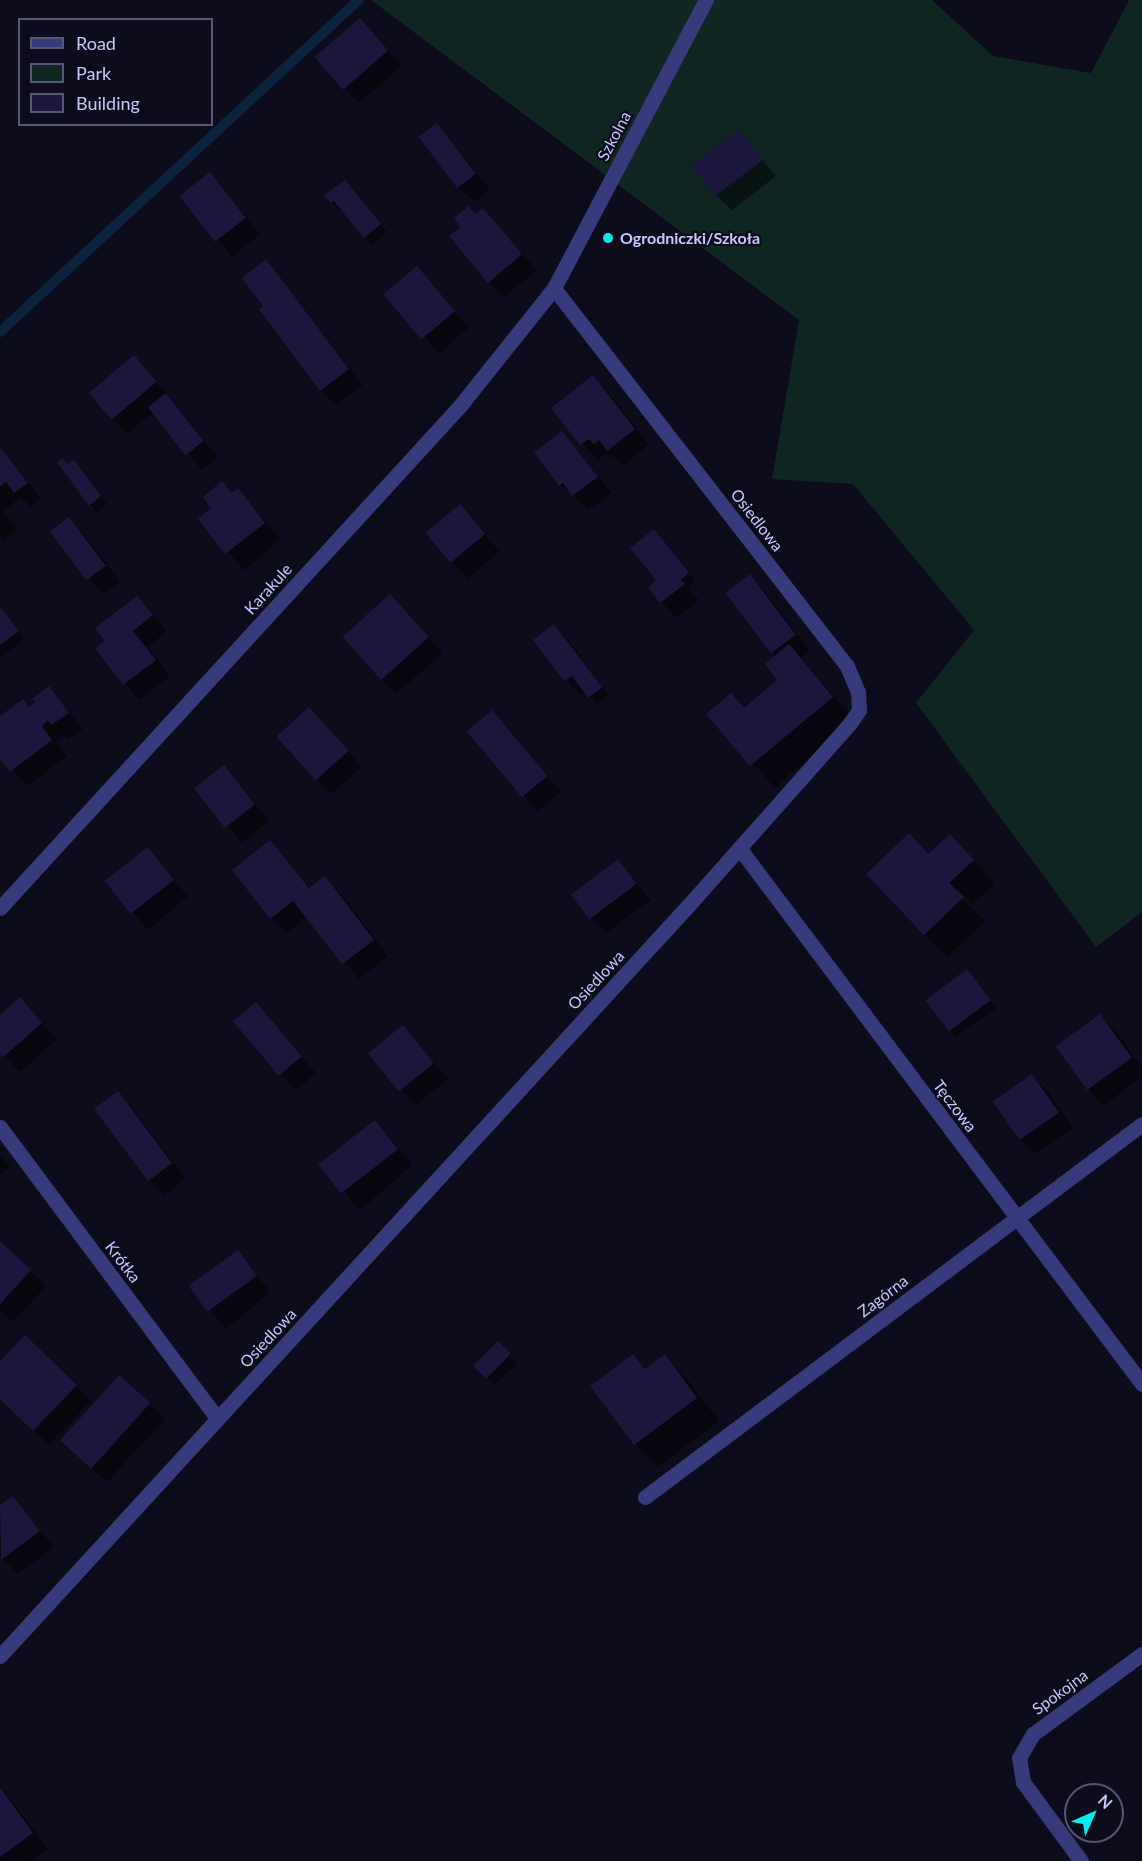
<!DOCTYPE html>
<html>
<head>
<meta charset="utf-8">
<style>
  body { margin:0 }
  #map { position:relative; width:1142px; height:1861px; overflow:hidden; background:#0d0c1c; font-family:Lato,sans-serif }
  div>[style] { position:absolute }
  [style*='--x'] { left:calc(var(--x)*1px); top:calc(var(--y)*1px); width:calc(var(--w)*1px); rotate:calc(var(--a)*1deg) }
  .green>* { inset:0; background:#0f2623 }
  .shadow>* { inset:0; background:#0007; transform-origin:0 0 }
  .stream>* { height:10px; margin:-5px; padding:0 5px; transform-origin:5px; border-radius:5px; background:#0c2440 }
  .building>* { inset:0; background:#1c183d; transform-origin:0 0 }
  .minor>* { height:15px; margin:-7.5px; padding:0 7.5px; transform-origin:7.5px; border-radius:7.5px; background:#373b7b }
  .tertiary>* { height:15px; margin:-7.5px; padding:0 7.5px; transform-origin:7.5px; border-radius:7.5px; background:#373b7b }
  .dots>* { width:16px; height:16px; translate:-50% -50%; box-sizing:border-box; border:3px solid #0d0c1c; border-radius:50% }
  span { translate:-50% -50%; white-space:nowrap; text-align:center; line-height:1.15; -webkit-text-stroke:4.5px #0d0c1c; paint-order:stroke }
  .street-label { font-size:16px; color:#c9c8fe }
  .poi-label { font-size:16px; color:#c9c8fe; font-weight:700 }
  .left { translate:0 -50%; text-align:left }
  .legend { position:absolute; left:18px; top:18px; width:195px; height:108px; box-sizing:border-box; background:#0d0c1c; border:2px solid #585776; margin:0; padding:8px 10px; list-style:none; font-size:18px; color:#c9c8fe }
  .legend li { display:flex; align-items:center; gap:12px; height:30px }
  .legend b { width:30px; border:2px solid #585776 }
  .north { position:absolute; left:1064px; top:1783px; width:60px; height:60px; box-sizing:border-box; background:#0d0c1c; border:2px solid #585776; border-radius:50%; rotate:45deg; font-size:16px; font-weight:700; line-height:24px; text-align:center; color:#c9c8fe }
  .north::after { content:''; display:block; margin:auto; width:21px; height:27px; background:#03edee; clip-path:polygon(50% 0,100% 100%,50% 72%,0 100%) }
</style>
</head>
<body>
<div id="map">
  <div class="green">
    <div style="clip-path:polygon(371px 0,932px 0,993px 56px,1091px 73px,1129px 0,1142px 0,1142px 912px,1096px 947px,916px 703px,974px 630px,853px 484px,772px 479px,799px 320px)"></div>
  </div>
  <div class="shadow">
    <div style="clip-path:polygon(360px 20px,402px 66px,359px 103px,344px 88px)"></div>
    <div style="clip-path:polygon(437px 125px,490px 190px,474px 202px,458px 187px)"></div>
    <div style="clip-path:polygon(739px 131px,776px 176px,732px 210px,716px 195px)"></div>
    <div style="left:210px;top:174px;width:78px;height:36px;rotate:50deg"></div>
    <div style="clip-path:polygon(352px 190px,387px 232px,372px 245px,341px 208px,339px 210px,332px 202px)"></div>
    <div style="clip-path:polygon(483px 210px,537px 270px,504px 297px,489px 282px,476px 215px)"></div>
    <div style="left:417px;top:268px;width:79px;height:40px;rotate:49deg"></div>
    <div style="clip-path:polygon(294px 297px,363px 385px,336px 405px,321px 390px)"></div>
    <div style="clip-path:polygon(134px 357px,171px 398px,217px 457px,202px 470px,154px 412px,127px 434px,112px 419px)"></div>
    <div style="clip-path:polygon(593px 377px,609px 393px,649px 445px,623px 465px,614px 456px,610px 458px,605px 453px,597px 460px,553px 408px)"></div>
    <div style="clip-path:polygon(562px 433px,612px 493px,589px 510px,560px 485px,536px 453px)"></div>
    <div style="clip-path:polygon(0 449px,42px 499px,31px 507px,21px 497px,2px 512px,17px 529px,3px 540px,0 536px)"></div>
    <div style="clip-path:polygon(74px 461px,107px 504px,97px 512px,90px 505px,68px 465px)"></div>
    <div style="left:238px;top:490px;width:65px;height:48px;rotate:49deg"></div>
    <div style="left:460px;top:506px;width:60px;height:42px;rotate:49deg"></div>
    <div style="clip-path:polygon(69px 519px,84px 534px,120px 582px,104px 594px,88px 579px)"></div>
    <div style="clip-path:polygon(654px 531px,695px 581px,688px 587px,699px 600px,676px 618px,650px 588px,658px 581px)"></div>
    <div style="clip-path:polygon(750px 576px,765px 591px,810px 651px,801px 658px,855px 720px,774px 787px,709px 714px,745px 709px,780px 680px,777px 657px,773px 653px)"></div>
    <div style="clip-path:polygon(390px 596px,443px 653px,396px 694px,381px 679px)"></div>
    <div style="clip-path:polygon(137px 598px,167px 631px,148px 647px,170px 676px,139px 700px,97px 649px,107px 641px)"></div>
    <div style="clip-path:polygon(0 606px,25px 639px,0 658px)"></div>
    <div style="clip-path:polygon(554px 626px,569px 641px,608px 695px,597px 704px,585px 692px,581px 696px,566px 680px,535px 640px)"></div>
    <div style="clip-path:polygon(49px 688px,83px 729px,68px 739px,64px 735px,56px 742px,67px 756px,27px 786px,0 756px,0 718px,30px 708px)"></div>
    <div style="left:491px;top:712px;width:106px;height:30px;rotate:49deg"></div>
    <div style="clip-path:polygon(324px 724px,362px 767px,331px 794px,316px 779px)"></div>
    <div style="left:224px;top:767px;width:70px;height:35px;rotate:50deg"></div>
    <div style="clip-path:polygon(270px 842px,311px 889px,324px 878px,340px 893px,388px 956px,359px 979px,307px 917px,286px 933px,271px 918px)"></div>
    <div style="left:148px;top:849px;width:62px;height:52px;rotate:50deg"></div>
    <div style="clip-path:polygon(929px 855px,972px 859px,995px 883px,973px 904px,959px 891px,957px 893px,985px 921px,947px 957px,925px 934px)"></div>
    <div style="clip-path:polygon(618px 861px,651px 900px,606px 933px,591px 918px)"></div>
    <div style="clip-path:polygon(967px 971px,996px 1008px,956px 1037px,949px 1030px)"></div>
    <div style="clip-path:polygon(20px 999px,57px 1039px,20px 1072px,0 1051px,0 1017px)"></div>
    <div style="clip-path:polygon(256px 1004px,316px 1073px,296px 1090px,281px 1075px)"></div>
    <div style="clip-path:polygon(1100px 1016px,1116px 1031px,1142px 1068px,1142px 1077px,1104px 1105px,1088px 1090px)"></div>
    <div style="clip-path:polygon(403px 1027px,448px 1079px,416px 1105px,401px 1089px)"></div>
    <div style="clip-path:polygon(1032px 1075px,1048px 1091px,1073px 1128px,1035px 1154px,1019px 1138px,994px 1101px)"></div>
    <div style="clip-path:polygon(118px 1093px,133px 1109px,186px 1179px,164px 1195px,149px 1180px)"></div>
    <div style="left:375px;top:1122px;width:57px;height:69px;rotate:49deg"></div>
    <div style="clip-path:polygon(0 1155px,10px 1166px,0 1176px)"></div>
    <div style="clip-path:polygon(0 1243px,46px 1286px,13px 1322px,0 1310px)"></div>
    <div style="left:237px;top:1252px;width:52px;height:58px;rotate:50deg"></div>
    <div style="left:498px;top:1344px;width:27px;height:31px;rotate:45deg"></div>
    <div style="clip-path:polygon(633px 1356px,647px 1369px,665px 1356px,687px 1379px,719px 1421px,658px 1467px,635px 1444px)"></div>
    <div style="clip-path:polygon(0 1364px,76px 1386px,91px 1401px,49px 1445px,0 1398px)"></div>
    <div style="clip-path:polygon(120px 1377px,165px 1419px,107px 1482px,77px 1455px)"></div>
    <div style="clip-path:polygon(13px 1498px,54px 1547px,18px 1574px,0 1556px,0 1507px)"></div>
    <div style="clip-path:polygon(0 1785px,48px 1849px,31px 1861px,0 1860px)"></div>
  </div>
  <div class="stream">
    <div style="--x:0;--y:332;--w:489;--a:-42.8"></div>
  </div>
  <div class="building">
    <div style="left:360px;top:18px;width:43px;height:60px;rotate:49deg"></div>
    <div style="left:437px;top:123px;width:64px;height:23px;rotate:53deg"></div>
    <div style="left:739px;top:129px;width:39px;height:60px;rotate:53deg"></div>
    <div style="left:210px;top:172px;width:58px;height:39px;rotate:52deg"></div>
    <div style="clip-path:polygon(345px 180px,381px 224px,364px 238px,334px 201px,331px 203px,324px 195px)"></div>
    <div style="clip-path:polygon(469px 206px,475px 214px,483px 208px,522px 254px,488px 283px,449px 236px,460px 227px,454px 218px)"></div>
    <div style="clip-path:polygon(266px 259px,349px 369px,320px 391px,259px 309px,263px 306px,242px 278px)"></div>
    <div style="left:417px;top:266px;width:59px;height:44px;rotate:50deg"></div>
    <div style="left:134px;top:355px;width:35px;height:59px;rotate:50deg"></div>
    <div style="clip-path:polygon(593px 375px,635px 429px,607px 451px,599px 440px,594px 444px,589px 439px,580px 445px,551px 408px)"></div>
    <div style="left:166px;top:393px;width:61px;height:23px;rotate:52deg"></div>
    <div style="clip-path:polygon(562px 431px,598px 477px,572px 496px,563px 483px,559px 486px,534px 452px)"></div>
    <div style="clip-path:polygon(0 447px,28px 483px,14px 493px,6px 482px,0 487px)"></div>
    <div style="clip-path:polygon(63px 458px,67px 464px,74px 460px,101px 496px,89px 506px,57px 462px)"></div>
    <div style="clip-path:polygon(222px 481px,232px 493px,238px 488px,265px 523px,225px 554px,198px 519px,211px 508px,203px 497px)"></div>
    <div style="left:460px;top:504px;width:39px;height:45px;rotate:50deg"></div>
    <div style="left:69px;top:517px;width:61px;height:24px;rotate:53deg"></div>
    <div style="clip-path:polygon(654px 529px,689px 573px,681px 580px,685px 584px,660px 603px,648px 587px,656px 580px,630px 548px)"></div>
    <div style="left:750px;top:574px;width:76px;height:31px;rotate:53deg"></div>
    <div style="left:390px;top:594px;width:58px;height:64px;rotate:48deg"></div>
    <div style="clip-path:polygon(137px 596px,153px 615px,133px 631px,156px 660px,123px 685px,95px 648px,105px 641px,95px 628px)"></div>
    <div style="clip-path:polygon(0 606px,19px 631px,0 645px)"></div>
    <div style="clip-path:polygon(554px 624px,602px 687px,588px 698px,572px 676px,564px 681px,533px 640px)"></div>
    <div style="clip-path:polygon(789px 644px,833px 697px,750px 766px,706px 714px,731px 693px,744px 708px,777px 680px,765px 664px)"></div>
    <div style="clip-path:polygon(49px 686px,69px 713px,51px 725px,48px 720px,42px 726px,52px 740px,10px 772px,0 759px,0 716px,23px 699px,29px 707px,35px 702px,32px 699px)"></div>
    <div style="left:309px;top:707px;width:59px;height:44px;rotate:48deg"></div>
    <div style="left:492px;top:710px;width:86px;height:33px;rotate:50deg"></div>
    <div style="left:224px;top:765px;width:50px;height:38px;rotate:52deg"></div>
    <div style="clip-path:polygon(909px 833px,928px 854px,950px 834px,974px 860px,949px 883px,964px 897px,924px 935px,866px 874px)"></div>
    <div style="clip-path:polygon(270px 840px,309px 888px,325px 876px,374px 940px,342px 964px,293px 901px,270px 919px,232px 870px)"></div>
    <div style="left:148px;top:847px;width:42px;height:55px;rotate:52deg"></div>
    <div style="left:618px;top:859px;width:31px;height:59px;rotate:53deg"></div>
    <div style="left:967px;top:969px;width:39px;height:52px;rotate:53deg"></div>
    <div style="clip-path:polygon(20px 997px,42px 1023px,3px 1057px,0 1054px,0 1015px)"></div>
    <div style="left:256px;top:1002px;width:71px;height:30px;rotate:50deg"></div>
    <div style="left:1100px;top:1014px;width:54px;height:55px;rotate:54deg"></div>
    <div style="left:403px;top:1025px;width:49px;height:45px;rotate:51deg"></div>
    <div style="left:1032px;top:1074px;width:47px;height:48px;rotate:55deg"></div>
    <div style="left:118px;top:1091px;width:90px;height:30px;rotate:53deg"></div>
    <div style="left:375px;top:1120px;width:37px;height:72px;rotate:52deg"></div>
    <div style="clip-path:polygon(0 1241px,31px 1270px,0 1304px)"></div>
    <div style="left:238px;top:1250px;width:32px;height:61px;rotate:54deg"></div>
    <div style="clip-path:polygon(25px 1335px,77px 1385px,33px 1431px,0 1399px,0 1361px)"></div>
    <div style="left:498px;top:1341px;width:18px;height:35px;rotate:45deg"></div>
    <div style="clip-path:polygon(633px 1354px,645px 1369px,665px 1354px,697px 1398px,634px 1445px,590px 1386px)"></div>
    <div style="left:119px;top:1375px;width:42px;height:88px;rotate:42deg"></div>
    <div style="clip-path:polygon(13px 1496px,40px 1531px,1px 1560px,0 1505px)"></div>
    <div style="clip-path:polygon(0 1787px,33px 1833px,0 1857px)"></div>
  </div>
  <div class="minor">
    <div style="--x:740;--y:849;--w:669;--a:53.08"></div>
    <div style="--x:0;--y:1127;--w:364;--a:53.3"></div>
    <div style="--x:645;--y:1497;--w:621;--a:-36.89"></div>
    <div style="--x:0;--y:1656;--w:1015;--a:-47.48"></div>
    <div style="--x:686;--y:908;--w:247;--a:-48.4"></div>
    <div style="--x:850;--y:723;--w:16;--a:-55"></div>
    <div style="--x:859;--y:710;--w:18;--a:-93"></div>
    <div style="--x:858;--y:692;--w:28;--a:-113"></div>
    <div style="--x:847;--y:666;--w:478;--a:-127.8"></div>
    <div style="--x:1081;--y:1861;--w:98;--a:-126.3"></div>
    <div style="--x:1023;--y:1782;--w:24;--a:-99"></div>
    <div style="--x:1019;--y:1758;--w:28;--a:-60"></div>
    <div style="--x:1033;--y:1734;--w:135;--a:-36.3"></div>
  </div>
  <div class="tertiary">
    <div style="--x:0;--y:908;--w:679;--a:-47.51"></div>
    <div style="--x:459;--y:407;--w:152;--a:-51.4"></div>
    <div style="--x:554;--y:288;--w:326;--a:-62.2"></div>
  </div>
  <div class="dots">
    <div style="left:608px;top:238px;background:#03edee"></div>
  </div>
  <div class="street-label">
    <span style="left:614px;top:136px;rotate:-62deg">Szkolna</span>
    <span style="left:757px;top:520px;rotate:52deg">Osiedlowa</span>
    <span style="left:268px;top:589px;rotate:-48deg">Karakule</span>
    <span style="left:596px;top:980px;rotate:-47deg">Osiedlowa</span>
    <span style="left:955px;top:1106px;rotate:53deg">Tęczowa</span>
    <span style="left:123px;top:1262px;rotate:53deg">Krótka</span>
    <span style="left:883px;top:1296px;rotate:-37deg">Zagórna</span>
    <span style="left:268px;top:1338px;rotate:-47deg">Osiedlowa</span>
    <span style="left:1060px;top:1692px;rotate:-36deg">Spokojna</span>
  </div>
  <div class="poi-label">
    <span class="left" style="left:620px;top:238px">Ogrodniczki/Szkoła</span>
  </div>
  <ul class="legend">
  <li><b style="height:8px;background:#373b7b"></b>Road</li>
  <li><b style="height:16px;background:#0f2623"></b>Park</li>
  <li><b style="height:16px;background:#1c183d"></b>Building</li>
  </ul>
  <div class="north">N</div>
</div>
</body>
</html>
